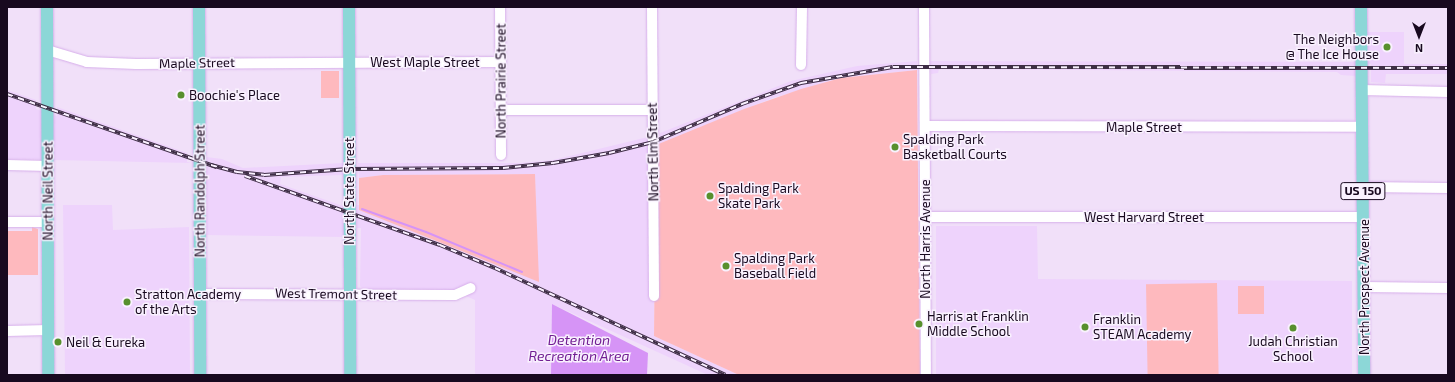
<!DOCTYPE html>
<html>
<head>
<meta charset="utf-8">
<style>
  body { margin:0 }
  #map { position:relative; width:1455px; height:382px; overflow:hidden; background:#f1e0f9; font-family:"Exo 2",sans-serif }
  div>[style] { position:absolute }
  [style*='--x'] { left:calc(var(--x)*1px); top:calc(var(--y)*1px); width:calc(var(--w)*1px); rotate:calc(var(--a)*1deg) }
  .built>* { inset:0; background:#eed3fc }
  .green>* { inset:0; background:#feb9be; transform-origin:0 0 }
  .water>* { inset:0; background:#d694f6 }
  .stream>* { height:2px; margin:-1px; padding:0 1px; transform-origin:1px; border-radius:1px; background:#d694f6 }
  .roads { filter:drop-shadow(0 0 1px #d6aeea) drop-shadow(0 0 1px #d6aeea) }
  .minor>* { height:10px; margin:-5px; padding:0 5px; transform-origin:5px; border-radius:5px; background:#fff }
  .major>* { height:12px; margin:-6px; padding:0 6px; transform-origin:6px; border-radius:6px; background:#8cd7d7 }
  .rail>* { height:3.5px; margin-top:-1.75px; transform-origin:0; background:repeating-linear-gradient(90deg,#f9f1fe 0 6px,#3e2e45 0 12px); box-sizing:border-box; border-block:1px solid #3e2e45 }
  .dots>* { width:11px; height:11px; translate:-50% -50%; box-sizing:border-box; border:2px solid #f9f1fe; border-radius:50% }
  span { translate:-50% -50%; white-space:nowrap; text-align:center; line-height:1.15; -webkit-text-stroke:3px #f9f1fe; paint-order:stroke }
  .shield-label span { padding:1px 3px; background:#f9f1fe; border:1px solid; border-radius:3px; -webkit-text-stroke-width:0 }
  .shield-label { font-size:12px; color:#18091f; font-weight:700 }
  .poi-label { font-size:13px; color:#18091f }
  .right { translate:-100% -50%; text-align:right }
  .left { translate:0 -50%; text-align:left }
  .street-label { font-size:13px; color:#18091f }
  .water-label { font-size:14px; color:#721f93; font-style:italic }
  .frame { position:absolute; inset:0; border:8px solid #18091f; pointer-events:none }
  .north { position:absolute; left:1399px; top:16px; width:40px; height:40px; -webkit-text-stroke:3px #f9f1fe; paint-order:stroke; rotate:180deg; font-size:11px; font-weight:700; line-height:16px; text-align:center; color:#18091f }
  .north::after { content:''; display:block; margin:auto; width:14px; height:18px; background:#18091f; clip-path:polygon(50% 0,100% 100%,50% 72%,0 100%) }
</style>
</head>
<body>
<div id="map">
  <div class="built">
    <div style="clip-path:polygon(1368px 32px,1404px 32px,1404px 64px,1448px 64px,1448px 74px,1386px 74px,1385px 83px,1371px 82px,1371px 64px,1368px 64px)"></div>
    <div style="clip-path:polygon(917px 61px,917px 70px,841px 78px,773px 98px,656px 145px,655px 135px,791px 81px,857px 66px)"></div>
    <div style="clip-path:polygon(930px 61px,1355px 62px,1355px 76px,1341px 75px,1337px 72px,939px 69px,938px 73px,931px 74px)"></div>
    <div style="clip-path:polygon(7px 90px,36px 100px,36px 109px,57px 116px,57px 107px,187px 153px,187px 162px,192px 163px,7px 159px)"></div>
    <div style="clip-path:polygon(648px 137px,654px 249px,654px 336px,739px 375px,708px 375px,552px 304px,551px 375px,475px 375px,475px 300px,452px 290px,363px 289px,360px 286px,361px 228px,357px 228px,356px 205px,359px 205px,360px 210px,538px 281px,535px 174px,383px 175px,359px 178px,358px 163px,520px 163px,553px 160px)"></div>
    <div style="clip-path:polygon(206px 157px,222px 159px,243px 168px,343px 163px,343px 175px,281px 177px,280px 184px,343px 206px,343px 237px,205px 235px)"></div>
    <div style="clip-path:polygon(63px 205px,112px 205px,113px 230px,189px 227px,190px 375px,65px 375px)"></div>
    <div style="clip-path:polygon(936px 226px,1037px 226px,1038px 279px,1352px 281px,1352px 375px,936px 375px)"></div>
  </div>
  <div class="green">
    <div style="clip-path:polygon(917px 70px,920px 375px,739px 375px,654px 336px,656px 145px,744px 109px,801px 89px,841px 78px)"></div>
    <div style="left:321px;top:71px;width:18px;height:27px"></div>
    <div style="clip-path:polygon(535px 174px,539px 282px,359px 210px,359px 178px,383px 175px)"></div>
    <div style="clip-path:polygon(32px 227px,38px 229px,38px 275px,7px 275px,7px 231px,32px 231px)"></div>
    <div style="left:1217px;top:283px;width:92px;height:71px;rotate:89deg"></div>
    <div style="left:1238px;top:286px;width:26px;height:28px"></div>
  </div>
  <div class="water">
    <div style="clip-path:polygon(552px 304px,648px 353px,647px 375px,551px 375px)"></div>
  </div>
  <div class="stream">
    <div style="--x:362;--y:209;--w:68;--a:19.8"></div>
    <div style="--x:426;--y:232;--w:104;--a:22.6"></div>
  </div>
  <div class="roads">
    <div class="minor">
      <div style="--x:500;--y:7;--w:148;--a:89.6"></div>
      <div style="--x:652;--y:7;--w:289;--a:89.6"></div>
      <div style="--x:924;--y:7;--w:368;--a:89.7"></div>
      <div style="--x:47;--y:50;--w:42;--a:16.7"></div>
      <div style="--x:87;--y:62;--w:49;--a:2.3"></div>
      <div style="--x:136;--y:64;--w:365;--a:-0.3"></div>
      <div style="--x:801;--y:65;--w:58;--a:-89"></div>
      <div style="--x:1362;--y:90;--w:86;--a:1.3"></div>
      <div style="--x:501;--y:110;--w:151;--a:0"></div>
      <div style="--x:925;--y:126;--w:437;--a:0.1"></div>
      <div style="--x:7;--y:165;--w:41;--a:1.4"></div>
      <div style="--x:1363;--y:187;--w:85;--a:0.7"></div>
      <div style="--x:925;--y:217;--w:438;--a:0"></div>
      <div style="--x:7;--y:222;--w:40;--a:0"></div>
      <div style="--x:1364;--y:287;--w:84;--a:0.7"></div>
      <div style="--x:200;--y:294;--w:255;--a:0.2"></div>
      <div style="--x:455;--y:295;--w:17;--a:-24"></div>
      <div style="--x:7;--y:331;--w:41;--a:-1.4"></div>
    </div>
    <div class="major">
      <div style="--x:47;--y:7;--w:368;--a:89.8"></div>
      <div style="--x:199;--y:7;--w:368;--a:89.8"></div>
      <div style="--x:349;--y:7;--w:368;--a:89.8"></div>
      <div style="--x:1361;--y:7;--w:368;--a:89.5"></div>
    </div>
  </div>
  <div class="rail">
    <div style="--x:7;--y:94;--w:222;--a:19.2"></div>
    <div style="--x:211;--y:165;--w:27;--a:15"></div>
    <div style="--x:237;--y:172;--w:27;--a:6"></div>
    <div style="--x:264;--y:175;--w:85;--a:-4"></div>
    <div style="--x:349;--y:169;--w:154;--a:-0.4"></div>
    <div style="--x:503;--y:168;--w:50;--a:-5.7"></div>
    <div style="--x:553;--y:163;--w:57;--a:-10.1"></div>
    <div style="--x:609;--y:153;--w:45;--a:-14"></div>
    <div style="--x:653;--y:142;--w:97;--a:-23.1"></div>
    <div style="--x:742;--y:104;--w:63;--a:-19.6"></div>
    <div style="--x:801;--y:83;--w:93;--a:-9.9"></div>
    <div style="--x:893;--y:67;--w:555;--a:0.1"></div>
    <div style="--x:245;--y:176;--w:207;--a:19.5"></div>
    <div style="--x:440;--y:245;--w:60;--a:22.7"></div>
    <div style="--x:495;--y:268;--w:254;--a:24.9"></div>
  </div>
  <div class="dots">
    <div style="left:1387px;top:47px;background:#58902d"></div>
    <div style="left:181px;top:95px;background:#58902d"></div>
    <div style="left:895px;top:147px;background:#58902d"></div>
    <div style="left:710px;top:196px;background:#58902d"></div>
    <div style="left:726px;top:266px;background:#58902d"></div>
    <div style="left:127px;top:302px;background:#58902d"></div>
    <div style="left:919px;top:324px;background:#58902d"></div>
    <div style="left:1085px;top:327px;background:#58902d"></div>
    <div style="left:1293px;top:328px;background:#58902d"></div>
    <div style="left:58px;top:342px;background:#58902d"></div>
  </div>
  <div class="shield-label">
    <span style="left:1363px;top:191px">US 150</span>
  </div>
  <div class="poi-label">
    <span class="right" style="left:1379px;top:47px">The Neighbors<br>@ The Ice House</span>
    <span class="left" style="left:189px;top:95px">Boochie's Place</span>
    <span class="left" style="left:903px;top:147px">Spalding Park<br>Basketball Courts</span>
    <span class="left" style="left:718px;top:196px">Spalding Park<br>Skate Park</span>
    <span class="left" style="left:734px;top:266px">Spalding Park<br>Baseball Field</span>
    <span class="left" style="left:135px;top:302px">Stratton Academy<br>of the Arts</span>
    <span class="left" style="left:927px;top:324px">Harris at Franklin<br>Middle School</span>
    <span class="left" style="left:1093px;top:327px">Franklin<br>STEAM Academy</span>
    <span class="left" style="left:66px;top:342px">Neil &amp; Eureka</span>
    <span style="left:1293px;top:349px">Judah Christian<br>School</span>
  </div>
  <div class="street-label">
    <span style="left:425px;top:62px">West Maple Street</span>
    <span style="left:197px;top:63px;rotate:-1deg">Maple Street</span>
    <span style="left:501px;top:81px;rotate:-90deg">North Prairie Street</span>
    <span style="left:1144px;top:127px">Maple Street</span>
    <span style="left:653px;top:152px;rotate:-91deg">North Elm Street</span>
    <span style="left:48px;top:191px;rotate:-90deg">North Neil Street</span>
    <span style="left:200px;top:191px;rotate:-90deg">North Randolph Street</span>
    <span style="left:349px;top:191px;rotate:-90deg">North State Street</span>
    <span style="left:1144px;top:217px">West Harvard Street</span>
    <span style="left:925px;top:239px;rotate:-90deg">North Harris Avenue</span>
    <span style="left:1364px;top:287px;rotate:-90deg">North Prospect Avenue</span>
    <span style="left:336px;top:294px;rotate:1deg">West Tremont Street</span>
  </div>
  <div class="water-label">
    <span style="left:579px;top:348px">Detention<br>Recreation Area</span>
  </div>
  <div class="frame"></div>
  <div class="north">N</div>
</div>
</body>
</html>
